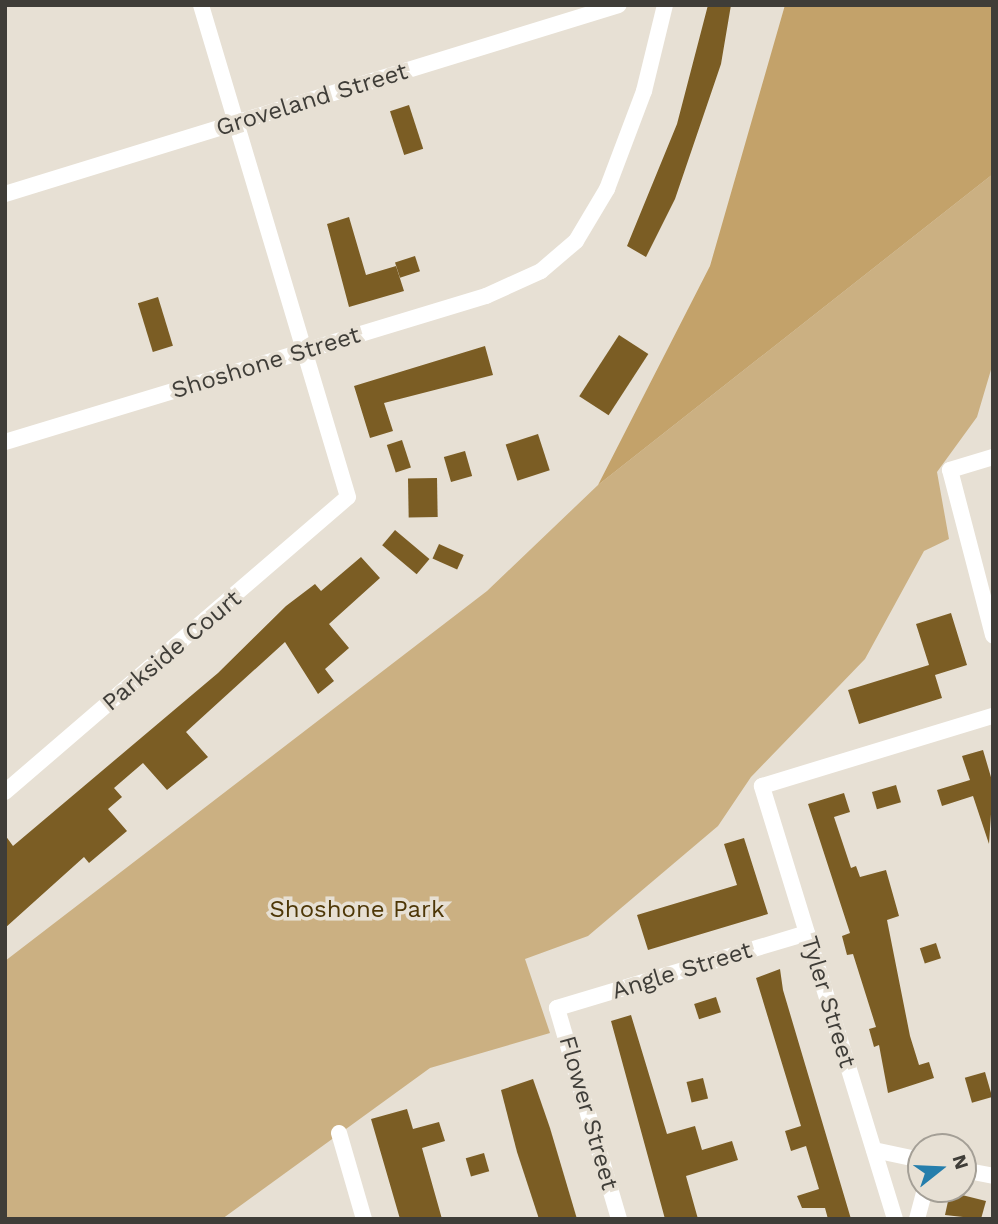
<!DOCTYPE html>
<html>
<head>
<meta charset="utf-8">
<style>
  body { margin:0 }
  #map { position:relative; width:998px; height:1224px; overflow:hidden; background:#e7e0d4; font-family:"Work Sans",sans-serif }
  div>[style] { position:absolute }
  [style*='--x'] { left:calc(var(--x)*1px); top:calc(var(--y)*1px); width:calc(var(--w)*1px); rotate:calc(var(--a)*1deg) }
  .green>* { inset:0; background:#cbb082 }
  .forest>* { inset:0; background:#c3a26a }
  .building>* { inset:0; background:#7b5d24; transform-origin:0 0 }
  .minor>* { height:16px; margin:-8px; padding:0 8px; transform-origin:8px; border-radius:8px; background:#fff }
  span { translate:-50% -50%; white-space:nowrap; text-align:center; line-height:1.15; -webkit-text-stroke:7px #e7e0d4; paint-order:stroke }
  .street-label { font-size:24px; color:#3f3d38 }
  .park-label { font-size:24px; color:#4e3707 }
  .frame { position:absolute; inset:0; border:7px solid #3f3d38; pointer-events:none }
  .north { position:absolute; left:907px; top:1133px; width:70px; height:70px; box-sizing:border-box; background:#e7e0d4; border:2px solid #a49f96; border-radius:50%; rotate:72deg; font-size:19px; font-weight:700; line-height:28px; text-align:center; color:#3f3d38 }
  .north::after { content:''; display:block; margin:auto; width:24px; height:32px; background:#257eac; clip-path:polygon(50% 0,100% 100%,50% 72%,0 100%) }
</style>
</head>
<body>
<div id="map">
  <div class="green">
    <div style="clip-path:polygon(993px 174px,993px 363px,977px 417px,937px 472px,949px 539px,924px 551px,865px 659px,751px 777px,718px 826px,588px 936px,525px 959px,550px 1033px,430px 1068px,222px 1219px,5px 1219px,5px 961px,487px 591px,598px 485px)"></div>
  </div>
  <div class="forest">
    <div style="clip-path:polygon(785px 5px,993px 5px,993px 174px,598px 485px,710px 266px)"></div>
  </div>
  <div class="building">
    <div style="clip-path:polygon(708px 5px,731px 5px,721px 64px,675px 199px,646px 257px,627px 246px,677px 124px)"></div>
    <div style="left:409px;top:105px;width:46px;height:20px;rotate:72deg"></div>
    <div style="clip-path:polygon(349px 217px,366px 275px,396px 266px,404px 291px,349px 307px,327px 224px)"></div>
    <div style="left:415px;top:256px;width:16px;height:21px;rotate:72deg"></div>
    <div style="left:158px;top:297px;width:51px;height:21px;rotate:73deg"></div>
    <div style="left:619px;top:335px;width:35px;height:73px;rotate:33deg"></div>
    <div style="clip-path:polygon(485px 346px,493px 375px,384px 403px,393px 431px,370px 438px,354px 386px)"></div>
    <div style="left:538px;top:434px;width:38px;height:34px;rotate:72deg"></div>
    <div style="left:402px;top:440px;width:29px;height:16px;rotate:72deg"></div>
    <div style="left:465px;top:451px;width:26px;height:22px;rotate:74deg"></div>
    <div style="left:437px;top:478px;width:39px;height:29px;rotate:89deg"></div>
    <div style="left:395px;top:530px;width:45px;height:20px;rotate:40deg"></div>
    <div style="left:439px;top:544px;width:27px;height:16px;rotate:24deg"></div>
    <div style="clip-path:polygon(361px 557px,380px 578px,329px 624px,349px 648px,325px 669px,334px 681px,318px 694px,285px 642px,186px 732px,208px 757px,167px 790px,143px 763px,114px 788px,122px 797px,108px 809px,127px 831px,89px 863px,84px 857px,5px 928px,5px 835px,13px 846px,218px 673px,286px 606px,315px 584px,321px 591px)"></div>
    <div style="clip-path:polygon(951px 613px,967px 665px,935px 675px,942px 698px,859px 724px,848px 690px,929px 665px,916px 624px)"></div>
    <div style="clip-path:polygon(983px 750px,993px 784px,989px 844px,973px 796px,942px 806px,937px 790px,970px 780px,962px 756px)"></div>
    <div style="left:896px;top:785px;width:18px;height:25px;rotate:74deg"></div>
    <div style="clip-path:polygon(844px 793px,850px 812px,834px 817px,851px 868px,856px 866px,860px 877px,886px 870px,899px 916px,887px 920px,910px 1036px,919px 1065px,929px 1062px,934px 1078px,888px 1093px,879px 1045px,874px 1047px,869px 1029px,876px 1027px,853px 954px,847px 955px,842px 936px,850px 933px,808px 804px)"></div>
    <div style="clip-path:polygon(744px 838px,768px 914px,648px 950px,637px 915px,737px 885px,724px 844px)"></div>
    <div style="left:936px;top:943px;width:16px;height:17px;rotate:72deg"></div>
    <div style="clip-path:polygon(780px 969px,783px 990px,851px 1219px,828px 1219px,825px 1208px,802px 1208px,797px 1196px,819px 1189px,806px 1146px,791px 1151px,785px 1131px,801px 1126px,756px 978px)"></div>
    <div style="left:716px;top:997px;width:16px;height:23px;rotate:72deg"></div>
    <div style="clip-path:polygon(631px 1015px,667px 1134px,695px 1126px,702px 1150px,732px 1141px,738px 1160px,686px 1176px,698px 1219px,665px 1219px,611px 1021px)"></div>
    <div style="left:985px;top:1072px;width:26px;height:21px;rotate:74deg"></div>
    <div style="left:703px;top:1078px;width:21px;height:17px;rotate:76deg"></div>
    <div style="clip-path:polygon(533px 1079px,550px 1128px,577px 1219px,539px 1219px,517px 1152px,501px 1090px)"></div>
    <div style="clip-path:polygon(407px 1109px,413px 1129px,439px 1122px,445px 1141px,422px 1148px,442px 1219px,400px 1219px,371px 1119px)"></div>
    <div style="left:484px;top:1153px;width:19px;height:19px;rotate:74deg"></div>
    <div style="clip-path:polygon(950px 1192px,986px 1201px,981px 1219px,945px 1215px)"></div>
  </div>
  <div class="minor">
    <div style="--x:5;--y:194;--w:642;--a:-17.11"></div>
    <div style="--x:5;--y:442;--w:503;--a:-16.88"></div>
    <div style="--x:486;--y:296;--w:60;--a:-24.4"></div>
    <div style="--x:541;--y:271;--w:46;--a:-40.6"></div>
    <div style="--x:576;--y:241;--w:61;--a:-59.2"></div>
    <div style="--x:607;--y:189;--w:105;--a:-69.3"></div>
    <div style="--x:644;--y:91;--w:89;--a:-76.3"></div>
    <div style="--x:993;--y:457;--w:45;--a:163.2"></div>
    <div style="--x:950;--y:470;--w:171;--a:75.4"></div>
    <div style="--x:5;--y:792;--w:452;--a:-40.7"></div>
    <div style="--x:348;--y:497;--w:513;--a:-106.64"></div>
    <div style="--x:339;--y:1133;--w:90;--a:73.8"></div>
    <div style="--x:874;--y:1150;--w:48;--a:12"></div>
    <div style="--x:963;--y:1170;--w:31;--a:11"></div>
    <div style="--x:619;--y:1219;--w:220;--a:-106.4"></div>
    <div style="--x:557;--y:1008;--w:261;--a:-16.7"></div>
    <div style="--x:895;--y:1219;--w:453;--a:-107.1"></div>
    <div style="--x:762;--y:786;--w:241;--a:-16.9"></div>
    <div style="--x:917;--y:1219;--w:31;--a:-75"></div>
  </div>
  <div class="street-label">
    <span style="left:312px;top:100px;rotate:-17deg">Groveland Street</span>
    <span style="left:266px;top:363px;rotate:-17deg">Shoshone Street</span>
    <span style="left:172px;top:651px;rotate:-40deg">Parkside Court</span>
    <span style="left:682px;top:971px;rotate:-17deg">Angle Street</span>
    <span style="left:828px;top:1002px;rotate:73deg">Tyler Street</span>
    <span style="left:588px;top:1113px;rotate:74deg">Flower Street</span>
  </div>
  <div class="park-label">
    <span style="left:357px;top:910px">Shoshone Park</span>
  </div>
  <div class="frame"></div>
  <div class="north">N</div>
</div>
</body>
</html>
